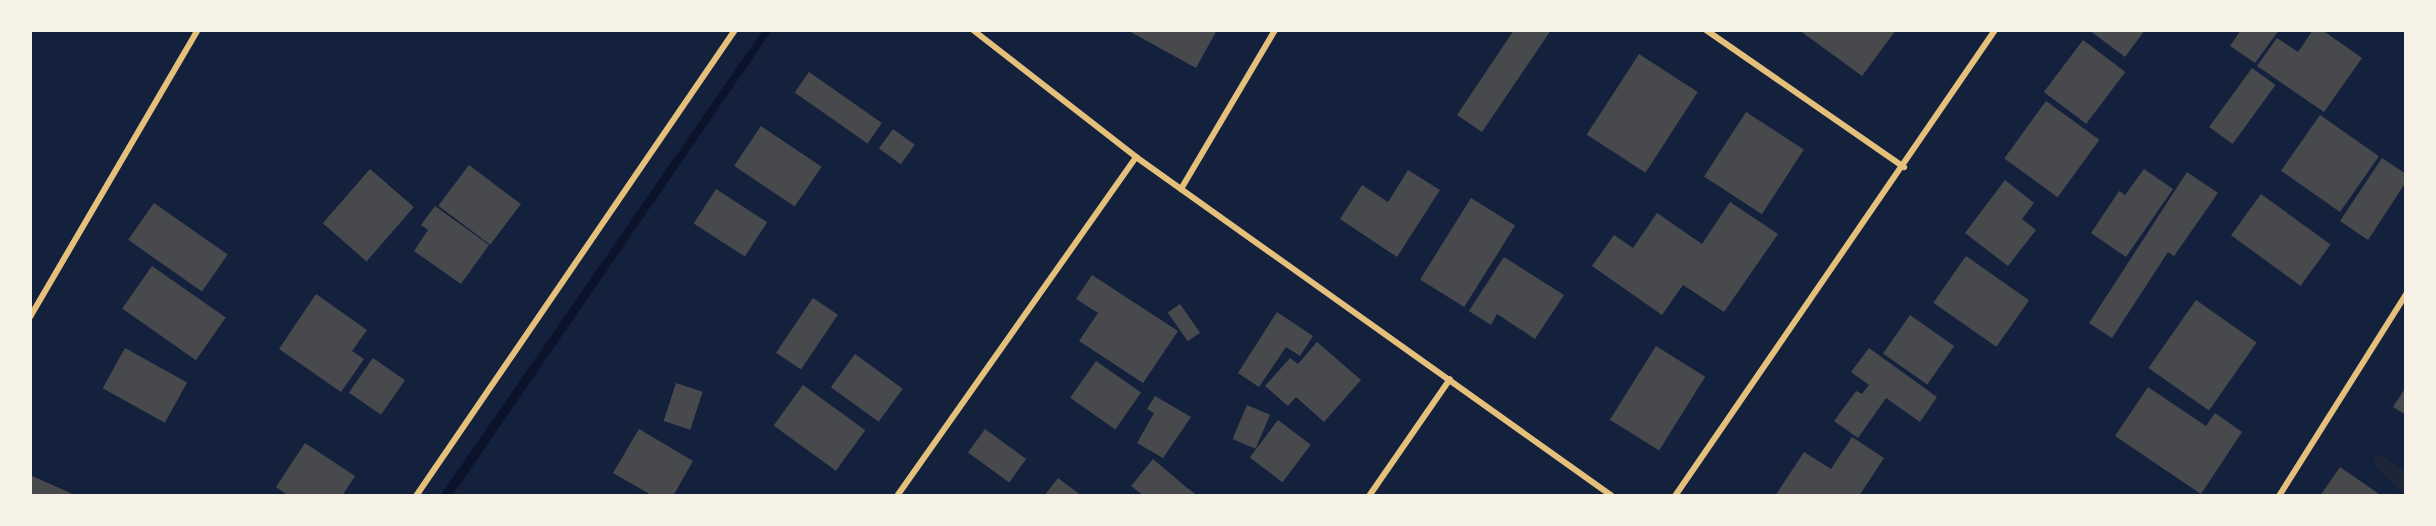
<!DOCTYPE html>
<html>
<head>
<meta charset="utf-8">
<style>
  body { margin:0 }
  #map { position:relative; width:2436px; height:526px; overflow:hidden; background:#14213d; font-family:"DejaVu Sans",sans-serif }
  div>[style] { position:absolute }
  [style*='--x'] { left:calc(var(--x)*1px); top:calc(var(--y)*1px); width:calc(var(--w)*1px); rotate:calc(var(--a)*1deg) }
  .green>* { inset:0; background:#1d2539 }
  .water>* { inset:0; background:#0b132b }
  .building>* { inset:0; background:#48494c; transform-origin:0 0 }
  .minor>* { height:6px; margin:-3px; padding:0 3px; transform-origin:3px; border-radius:3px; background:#e5c07b }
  span { translate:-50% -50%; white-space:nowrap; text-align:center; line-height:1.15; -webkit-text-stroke:6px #f6f1e7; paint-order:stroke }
  .frame { position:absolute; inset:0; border:32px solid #f6f1e7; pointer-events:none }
</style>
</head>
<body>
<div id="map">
  <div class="green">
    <div style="clip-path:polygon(2381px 455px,2406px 471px,2406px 496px,2376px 467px,2374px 459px)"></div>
  </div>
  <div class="water">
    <div style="clip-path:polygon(763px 30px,772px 30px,452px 496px,440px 496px)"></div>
  </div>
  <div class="building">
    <div style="clip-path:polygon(1127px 30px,1217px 30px,1196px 68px)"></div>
    <div style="clip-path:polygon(1514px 30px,1551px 30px,1482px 132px,1457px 115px)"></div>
    <div style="clip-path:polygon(1799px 30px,1896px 30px,1862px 76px)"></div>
    <div style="clip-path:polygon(2089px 30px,2145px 30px,2125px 57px)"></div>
    <div style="clip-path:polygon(2241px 30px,2279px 30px,2255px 63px,2230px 46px)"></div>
    <div style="clip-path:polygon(2313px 30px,2322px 30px,2362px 58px,2324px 112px,2257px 66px,2277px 38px,2298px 52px)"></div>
    <div style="left:2083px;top:40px;width:53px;height:65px;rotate:37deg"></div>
    <div style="left:1639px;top:54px;width:70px;height:96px;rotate:33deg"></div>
    <div style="left:2252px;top:68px;width:29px;height:73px;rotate:36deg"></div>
    <div style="left:809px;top:72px;width:89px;height:25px;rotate:35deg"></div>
    <div style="left:2046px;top:101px;width:66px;height:71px;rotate:36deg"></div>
    <div style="left:1746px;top:112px;width:69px;height:77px;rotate:33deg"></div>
    <div style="left:2320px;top:115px;width:72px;height:68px;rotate:35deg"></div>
    <div style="left:761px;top:126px;width:73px;height:48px;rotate:34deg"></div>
    <div style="left:893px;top:129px;width:27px;height:24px;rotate:36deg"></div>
    <div style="clip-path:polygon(2382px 158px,2406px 174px,2406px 182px,2368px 240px,2340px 221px)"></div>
    <div style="left:469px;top:165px;width:65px;height:51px;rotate:37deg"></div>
    <div style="left:370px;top:169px;width:58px;height:72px;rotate:41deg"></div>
    <div style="clip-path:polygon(2144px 169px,2173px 189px,2126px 257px,2091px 233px,2119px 191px,2125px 195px)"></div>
    <div style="clip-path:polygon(1408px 170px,1440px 190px,1397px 257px,1340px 219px,1362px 185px,1388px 202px)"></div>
    <div style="clip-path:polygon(2187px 172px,2218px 193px,2174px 256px,2168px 252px,2112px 338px,2089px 323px)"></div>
    <div style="clip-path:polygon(2005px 180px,2034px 203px,2022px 219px,2036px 230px,2008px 266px,1965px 233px)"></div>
    <div style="left:716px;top:189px;width:61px;height:41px;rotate:33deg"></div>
    <div style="left:2261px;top:194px;width:86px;height:51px;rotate:36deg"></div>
    <div style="left:1471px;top:198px;width:52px;height:96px;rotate:32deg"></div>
    <div style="clip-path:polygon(1730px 202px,1778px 234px,1724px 312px,1683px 285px,1662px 315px,1592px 266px,1614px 235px,1633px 248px,1657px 213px,1702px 244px)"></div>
    <div style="left:154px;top:203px;width:90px;height:45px;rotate:35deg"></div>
    <div style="clip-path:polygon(435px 206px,489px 245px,461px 284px,414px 251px,428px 230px,421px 225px)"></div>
    <div style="left:1966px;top:256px;width:77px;height:57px;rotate:35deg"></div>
    <div style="clip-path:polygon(1504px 257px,1564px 295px,1535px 339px,1497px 314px,1491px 325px,1469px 311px)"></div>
    <div style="left:152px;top:266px;width:90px;height:52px;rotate:35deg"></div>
    <div style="clip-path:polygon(1092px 275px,1178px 331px,1143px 383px,1079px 341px,1098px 313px,1076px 299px)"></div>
    <div style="clip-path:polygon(316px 294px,367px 330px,352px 351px,364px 359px,341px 392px,279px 349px)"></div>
    <div style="left:813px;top:298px;width:30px;height:66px;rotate:34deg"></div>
    <div style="left:2196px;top:300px;width:74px;height:83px;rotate:35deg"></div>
    <div style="left:1180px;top:304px;width:35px;height:15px;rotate:55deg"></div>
    <div style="clip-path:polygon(1277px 312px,1313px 336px,1300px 356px,1286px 347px,1259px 387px,1238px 373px)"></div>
    <div style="left:1910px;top:315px;width:54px;height:47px;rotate:35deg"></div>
    <div style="clip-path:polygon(1317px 342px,1361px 380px,1324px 422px,1296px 397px,1288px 406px,1265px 386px,1290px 358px,1298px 364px)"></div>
    <div style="left:1656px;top:346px;width:58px;height:87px;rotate:32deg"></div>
    <div style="left:125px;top:348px;width:71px;height:46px;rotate:29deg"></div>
    <div style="clip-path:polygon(1869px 348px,1937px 397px,1920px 422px,1886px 398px,1858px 438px,1834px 421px,1856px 391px,1862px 394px,1869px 385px,1851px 372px)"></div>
    <div style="left:855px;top:354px;width:59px;height:41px;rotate:36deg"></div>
    <div style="left:373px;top:358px;width:39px;height:42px;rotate:35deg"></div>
    <div style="left:1096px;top:361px;width:55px;height:45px;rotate:35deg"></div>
    <div style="left:676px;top:383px;width:28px;height:40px;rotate:18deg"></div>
    <div style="left:803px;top:385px;width:77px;height:50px;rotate:36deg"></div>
    <div style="clip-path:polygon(2148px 387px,2206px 426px,2215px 413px,2242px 432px,2201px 494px,2115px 436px)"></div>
    <div style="clip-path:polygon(2406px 387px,2406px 415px,2393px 407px)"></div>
    <div style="clip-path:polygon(1155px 396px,1191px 417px,1163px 458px,1137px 443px,1154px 413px,1147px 409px)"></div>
    <div style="left:1247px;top:405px;width:25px;height:37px;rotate:23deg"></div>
    <div style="left:1278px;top:420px;width:41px;height:47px;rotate:37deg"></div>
    <div style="clip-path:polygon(639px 429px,693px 461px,673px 496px,653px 496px,613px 473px)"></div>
    <div style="left:985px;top:429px;width:51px;height:29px;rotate:36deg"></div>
    <div style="clip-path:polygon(1852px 437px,1884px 458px,1859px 496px,1775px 496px,1804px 452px,1831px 469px)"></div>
    <div style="clip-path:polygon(305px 443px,355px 476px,342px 496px,289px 496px,276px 487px)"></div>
    <div style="clip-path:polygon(1153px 459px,1186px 487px,1198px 496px,1144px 496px,1131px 486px)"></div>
    <div style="clip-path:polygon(2340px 467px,2382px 496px,2320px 496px)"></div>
    <div style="clip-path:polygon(32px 476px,64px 490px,76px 496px,30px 496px)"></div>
    <div style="clip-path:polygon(1058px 478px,1082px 496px,1044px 496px)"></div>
  </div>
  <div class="minor">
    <div style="--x:973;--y:30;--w:207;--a:37.9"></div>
    <div style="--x:1136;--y:157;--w:584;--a:35.46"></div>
    <div style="--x:1706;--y:30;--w:241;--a:34.7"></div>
    <div style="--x:1181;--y:189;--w:185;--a:-59.4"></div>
    <div style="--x:30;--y:317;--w:333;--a:-59.7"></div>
    <div style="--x:416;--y:496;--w:565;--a:-55.61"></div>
    <div style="--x:897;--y:496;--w:415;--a:-54.8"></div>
    <div style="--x:1369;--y:496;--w:142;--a:-55.3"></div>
    <div style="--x:1675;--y:496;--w:565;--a:-55.52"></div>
    <div style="--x:2279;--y:496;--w:239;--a:-57.8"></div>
  </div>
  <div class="frame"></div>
</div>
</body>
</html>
